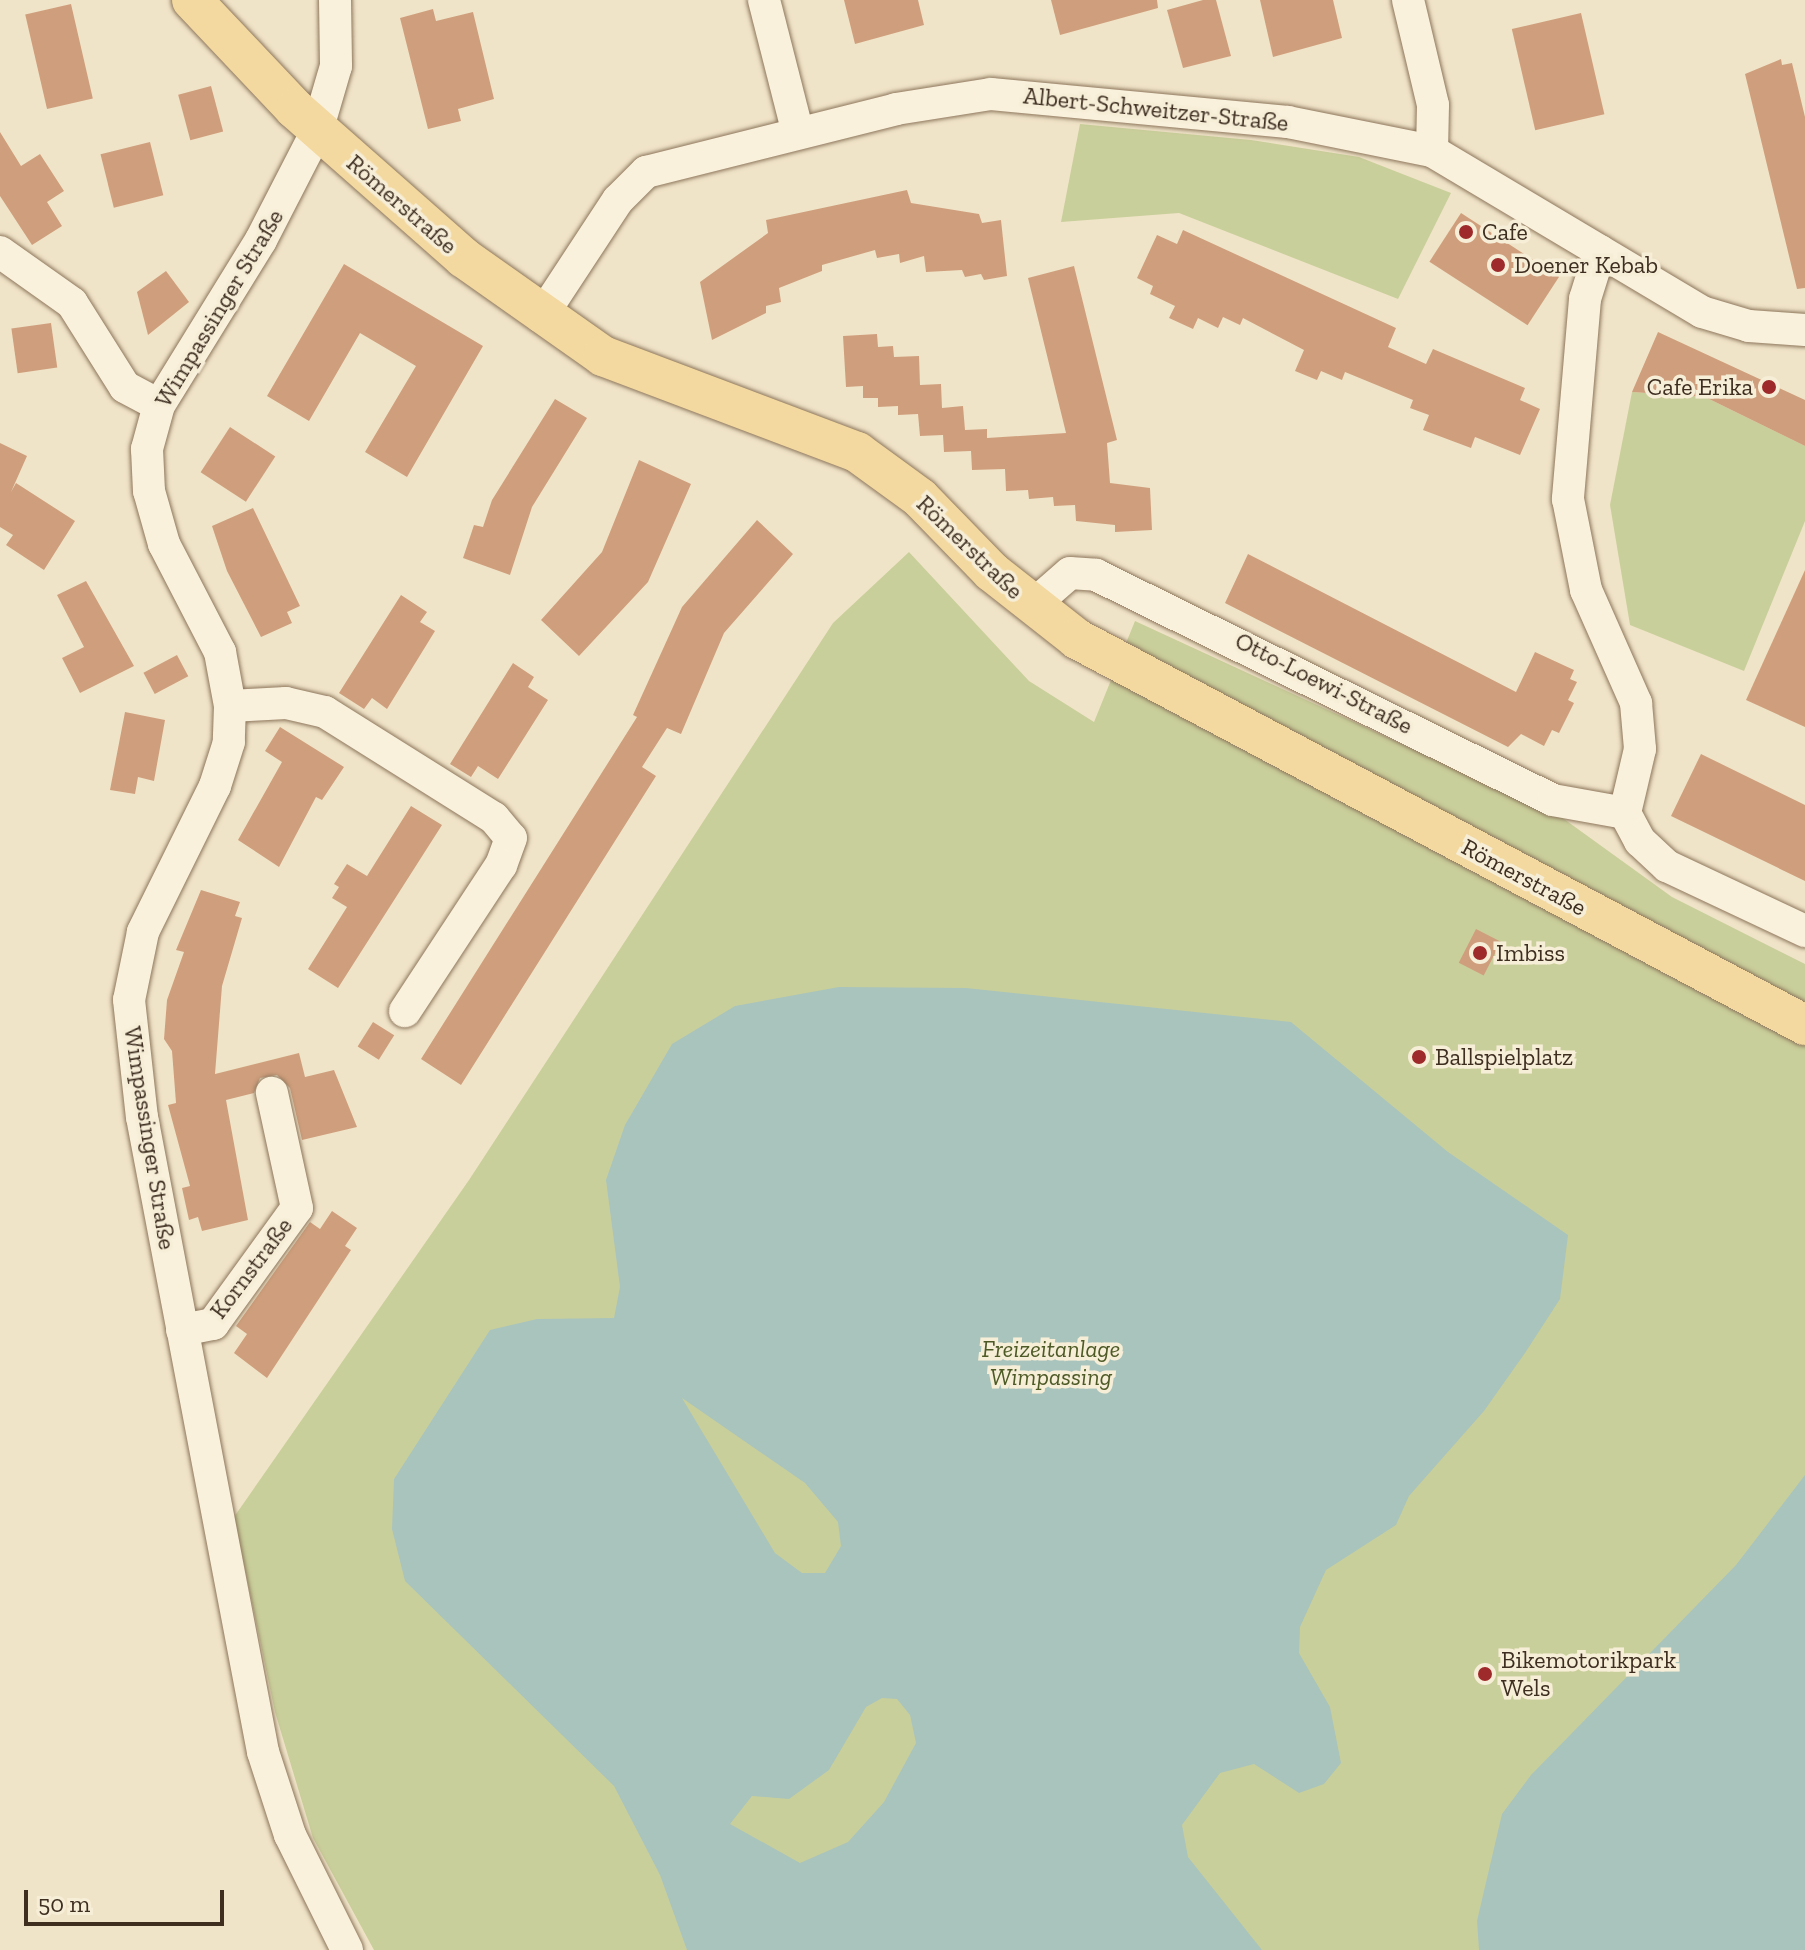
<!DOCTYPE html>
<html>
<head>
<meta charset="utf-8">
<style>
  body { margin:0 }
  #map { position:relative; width:1805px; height:1950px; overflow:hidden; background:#f0e4c8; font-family:"Zilla Slab",serif }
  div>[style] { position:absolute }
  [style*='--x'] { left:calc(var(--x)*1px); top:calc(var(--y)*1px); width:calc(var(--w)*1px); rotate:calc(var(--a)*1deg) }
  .green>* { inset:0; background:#c9cf9b }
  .water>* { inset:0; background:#a9c4bc }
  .building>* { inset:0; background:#cf9f7d; transform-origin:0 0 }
  .roads { filter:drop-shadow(0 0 2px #8d765c) drop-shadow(0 0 2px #8d765c) }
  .minor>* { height:32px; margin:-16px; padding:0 16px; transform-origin:16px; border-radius:16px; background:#faf1dc }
  .major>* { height:40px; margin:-20px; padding:0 20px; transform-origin:20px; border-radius:20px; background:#f3d9a0 }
  .dots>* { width:22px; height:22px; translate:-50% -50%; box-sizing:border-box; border:4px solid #f7eed8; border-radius:50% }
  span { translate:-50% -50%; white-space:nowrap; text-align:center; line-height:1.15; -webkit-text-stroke:7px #f7eed8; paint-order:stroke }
  .street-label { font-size:24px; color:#3d2e20 }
  .poi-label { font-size:24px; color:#3d2e20 }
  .left { translate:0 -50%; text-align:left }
  .right { translate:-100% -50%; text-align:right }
  .park-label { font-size:24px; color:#4d5a26; font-style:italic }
  .scale { position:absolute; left:24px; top:1890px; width:200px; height:36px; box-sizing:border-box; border:4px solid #3d2e20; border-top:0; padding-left:10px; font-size:24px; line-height:28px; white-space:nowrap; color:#3d2e20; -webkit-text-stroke:6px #f7eed8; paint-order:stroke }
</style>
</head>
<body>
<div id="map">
  <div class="green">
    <div style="clip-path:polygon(1080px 124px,1251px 140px,1359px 157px,1451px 193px,1398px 299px,1179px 213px,1061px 222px)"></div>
    <div style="clip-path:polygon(1632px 392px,1705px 397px,1805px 446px,1805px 521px,1744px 671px,1630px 625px,1610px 505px)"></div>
    <div style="clip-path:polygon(909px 552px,1029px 681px,1094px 722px,1135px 621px,1564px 819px,1672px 897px,1805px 964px,1805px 1950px,374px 1950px,313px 1838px,275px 1712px,234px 1517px,469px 1180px,833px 623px)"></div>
  </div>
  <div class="water">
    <div style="clip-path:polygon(evenodd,839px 987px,966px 988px,1291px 1022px,1448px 1152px,1568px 1235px,1560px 1299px,1525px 1353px,1484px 1411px,1409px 1496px,1396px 1525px,1326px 1570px,1300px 1627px,1299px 1653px,1330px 1707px,1341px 1763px,1324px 1784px,1299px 1793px,1254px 1764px,1220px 1773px,1182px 1825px,1188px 1857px,1262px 1950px,687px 1950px,660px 1875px,614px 1786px,405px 1581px,392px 1529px,394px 1479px,490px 1330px,537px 1319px,614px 1318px,620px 1287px,606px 1180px,625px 1125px,672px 1044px,735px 1006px,839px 987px,682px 1398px,805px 1483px,838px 1522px,841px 1546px,825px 1573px,802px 1573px,775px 1553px,682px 1398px,839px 987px,882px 1698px,897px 1699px,910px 1715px,916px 1743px,884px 1802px,848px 1842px,800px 1863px,730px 1824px,752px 1796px,789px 1799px,829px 1770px,866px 1707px,882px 1698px)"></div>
    <div style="clip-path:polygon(1805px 1475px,1805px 1950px,1479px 1950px,1477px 1921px,1502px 1814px,1531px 1775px,1736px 1565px)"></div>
  </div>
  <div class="building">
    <div style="clip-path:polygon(844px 0,918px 0,924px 25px,855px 44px)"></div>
    <div style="clip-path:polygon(1051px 0,1157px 0,1158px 8px,1060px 35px)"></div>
    <div style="clip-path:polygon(1203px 0,1216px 0,1231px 56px,1183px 68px,1167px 10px)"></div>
    <div style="clip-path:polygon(1260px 0,1333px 0,1342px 38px,1273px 57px)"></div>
    <div style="left:71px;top:4px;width:97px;height:47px;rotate:77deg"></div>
    <div style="clip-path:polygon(433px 9px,436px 21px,473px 12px,494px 99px,458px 109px,461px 121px,428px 129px,400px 18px)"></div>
    <div style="left:1581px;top:13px;width:104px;height:71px;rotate:77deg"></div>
    <div style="clip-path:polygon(1781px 59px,1782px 65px,1792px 63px,1805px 117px,1805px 288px,1797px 289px,1745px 74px)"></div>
    <div style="left:211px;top:86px;width:47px;height:34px;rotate:75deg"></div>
    <div style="clip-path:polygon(0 132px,21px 166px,40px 154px,64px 191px,47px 202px,62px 226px,32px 245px,0 196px)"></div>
    <div style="left:150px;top:142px;width:55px;height:51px;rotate:76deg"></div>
    <div style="clip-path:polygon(907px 190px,911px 203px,979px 214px,982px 223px,1001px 220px,1007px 276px,984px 280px,981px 274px,965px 277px,962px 270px,926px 272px,924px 256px,900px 263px,899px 254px,877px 258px,875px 250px,822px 265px,822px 271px,779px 288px,781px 302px,766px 306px,766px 313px,712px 340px,700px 282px,768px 233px,766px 220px)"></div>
    <div style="left:1461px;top:213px;width:117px;height:58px;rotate:33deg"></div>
    <div style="clip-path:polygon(1183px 230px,1396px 328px,1388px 347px,1426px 364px,1433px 349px,1525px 388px,1520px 400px,1540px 409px,1520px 455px,1475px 437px,1471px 448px,1423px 430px,1429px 415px,1410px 408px,1413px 400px,1345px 372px,1342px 380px,1321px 371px,1317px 380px,1295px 371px,1304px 350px,1243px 318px,1240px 325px,1223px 317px,1218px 328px,1198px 318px,1193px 329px,1169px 318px,1175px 306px,1150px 294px,1153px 286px,1137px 278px,1157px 235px,1177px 244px)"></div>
    <div style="clip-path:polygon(344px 264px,483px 346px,407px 477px,365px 452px,416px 366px,360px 333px,309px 421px,267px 396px)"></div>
    <div style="clip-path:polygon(1074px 266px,1117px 440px,1107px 443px,1110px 483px,1150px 488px,1152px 530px,1115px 532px,1115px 525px,1076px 521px,1075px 505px,1054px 506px,1053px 497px,1029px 499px,1028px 490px,1006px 491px,1005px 469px,972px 470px,971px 451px,944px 452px,943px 435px,920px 436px,918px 414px,898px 415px,898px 406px,878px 407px,878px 398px,863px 398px,863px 386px,846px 387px,843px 336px,877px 334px,878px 347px,893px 346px,894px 357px,919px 356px,920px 385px,941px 384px,942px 408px,963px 406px,965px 430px,987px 429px,987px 438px,1066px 433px,1028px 278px)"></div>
    <div style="clip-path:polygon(166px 271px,189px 302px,148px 335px,137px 292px)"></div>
    <div style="left:51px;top:323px;width:45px;height:40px;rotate:82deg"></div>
    <div style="clip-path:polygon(1658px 332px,1805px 400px,1805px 446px,1705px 397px,1632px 392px)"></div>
    <div style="clip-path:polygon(555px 399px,587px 418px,532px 507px,510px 575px,463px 558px,474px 525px,483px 527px,492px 500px)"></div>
    <div style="left:230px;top:427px;width:54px;height:54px;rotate:33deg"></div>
    <div style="clip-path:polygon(0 443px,27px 456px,11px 492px,16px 483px,75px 521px,44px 570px,6px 545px,13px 535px,0 527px)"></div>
    <div style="clip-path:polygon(639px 460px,691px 484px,648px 582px,579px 656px,541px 620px,602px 552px)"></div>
    <div style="clip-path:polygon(253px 508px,300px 606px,287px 612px,292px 623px,261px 637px,227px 571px,212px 526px)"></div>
    <div style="clip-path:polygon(757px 520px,793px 554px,724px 633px,681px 734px,667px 728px,642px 767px,656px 776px,461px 1085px,421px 1059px,637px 717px,633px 715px,682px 607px)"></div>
    <div style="clip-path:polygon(1248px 554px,1516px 692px,1535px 652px,1574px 670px,1570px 679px,1577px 682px,1568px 700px,1574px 703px,1559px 733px,1552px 730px,1544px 746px,1521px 734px,1508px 747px,1225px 603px)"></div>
    <div style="clip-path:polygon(1805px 570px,1805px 727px,1746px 700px)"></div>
    <div style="clip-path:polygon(86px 581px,134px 666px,80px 693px,62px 658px,84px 647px,57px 595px)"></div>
    <div style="clip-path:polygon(401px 595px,427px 612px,420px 622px,435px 631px,387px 709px,372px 698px,364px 709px,339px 693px)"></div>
    <div style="left:177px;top:655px;width:24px;height:38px;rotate:62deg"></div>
    <div style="clip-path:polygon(513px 663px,534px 677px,528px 687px,548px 700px,498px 779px,478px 766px,471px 777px,450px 764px)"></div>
    <div style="clip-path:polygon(125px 712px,165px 720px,154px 781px,138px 777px,135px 794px,110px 790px)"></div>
    <div style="clip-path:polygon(280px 727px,344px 767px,322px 800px,316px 797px,279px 867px,238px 840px,282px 762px,265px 751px)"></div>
    <div style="clip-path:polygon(1701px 754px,1805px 805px,1805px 881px,1671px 816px)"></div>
    <div style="clip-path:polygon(411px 806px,442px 825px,338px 988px,308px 969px,347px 907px,332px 898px,339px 887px,334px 884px,347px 864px,367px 876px)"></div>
    <div style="clip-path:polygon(201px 890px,240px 902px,235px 916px,242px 918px,222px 986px,215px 1074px,299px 1053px,305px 1077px,334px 1070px,357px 1127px,302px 1140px,290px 1088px,277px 1075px,260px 1078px,254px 1093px,226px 1100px,248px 1220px,202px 1231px,198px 1217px,189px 1220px,182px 1188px,190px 1186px,168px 1105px,176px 1103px,172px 1051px,164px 1039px,167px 1000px,184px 952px,176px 950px)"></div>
    <div style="left:1476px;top:929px;width:28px;height:38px;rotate:27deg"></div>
    <div style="left:373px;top:1022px;width:25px;height:29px;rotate:32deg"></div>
    <div style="clip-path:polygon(332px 1211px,357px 1228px,345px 1246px,351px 1250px,267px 1378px,234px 1353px,247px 1334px,236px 1326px,310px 1222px,320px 1229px)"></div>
  </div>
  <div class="roads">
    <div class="minor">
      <div style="--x:335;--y:0;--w:66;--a:89.1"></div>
      <div style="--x:336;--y:66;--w:68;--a:106.3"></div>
      <div style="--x:317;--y:131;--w:123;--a:117.2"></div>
      <div style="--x:261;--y:240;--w:194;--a:121.7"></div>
      <div style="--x:159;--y:405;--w:46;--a:105.3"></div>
      <div style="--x:147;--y:449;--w:42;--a:87.3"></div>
      <div style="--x:149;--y:491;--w:55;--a:74.2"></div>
      <div style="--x:164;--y:544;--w:122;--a:62.6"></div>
      <div style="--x:220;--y:652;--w:55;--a:79.5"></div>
      <div style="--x:230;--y:706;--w:36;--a:92"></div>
      <div style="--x:229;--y:742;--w:46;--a:107.7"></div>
      <div style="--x:215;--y:786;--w:163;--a:116.3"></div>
      <div style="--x:143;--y:932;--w:69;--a:101.6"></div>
      <div style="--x:129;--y:1000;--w:118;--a:83.7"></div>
      <div style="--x:142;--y:1117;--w:646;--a:79.21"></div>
      <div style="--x:263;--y:1752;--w:87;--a:72"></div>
      <div style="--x:290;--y:1835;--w:128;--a:63.6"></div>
      <div style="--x:764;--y:0;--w:137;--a:75.7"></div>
      <div style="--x:1408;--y:0;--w:108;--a:76.6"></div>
      <div style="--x:1433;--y:105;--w:46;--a:91.2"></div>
      <div style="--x:1600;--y:251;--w:50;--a:107.4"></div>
      <div style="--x:1585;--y:299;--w:201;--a:94.9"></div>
      <div style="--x:1568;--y:499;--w:93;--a:78.8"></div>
      <div style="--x:1586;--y:590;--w:124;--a:66.1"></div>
      <div style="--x:1636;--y:703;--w:46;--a:85"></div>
      <div style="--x:1640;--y:749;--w:66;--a:103.2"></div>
      <div style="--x:1625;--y:813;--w:32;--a:62"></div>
      <div style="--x:1640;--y:841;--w:37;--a:43"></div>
      <div style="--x:1667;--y:866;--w:153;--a:25.2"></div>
      <div style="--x:0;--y:252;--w:88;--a:35.3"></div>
      <div style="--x:72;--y:303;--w:99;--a:57.8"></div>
      <div style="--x:125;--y:387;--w:38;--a:28"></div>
      <div style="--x:541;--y:317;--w:140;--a:-56.7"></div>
      <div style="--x:618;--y:200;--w:40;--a:-45"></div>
      <div style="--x:646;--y:172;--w:258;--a:-14.1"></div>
      <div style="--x:896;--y:109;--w:96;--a:-9"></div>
      <div style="--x:991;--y:94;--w:298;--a:5.4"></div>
      <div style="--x:1288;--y:122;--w:147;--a:11.4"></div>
      <div style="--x:1432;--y:151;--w:314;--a:30.8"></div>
      <div style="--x:1702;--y:312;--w:49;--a:16.6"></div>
      <div style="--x:1749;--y:326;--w:56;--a:4.1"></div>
      <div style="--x:1032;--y:606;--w:50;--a:-41"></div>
      <div style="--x:1070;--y:573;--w:26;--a:4"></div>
      <div style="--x:1096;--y:575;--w:509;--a:26.21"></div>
      <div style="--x:1553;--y:800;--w:73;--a:10.2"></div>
      <div style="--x:230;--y:706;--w:56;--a:-3.1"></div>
      <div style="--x:286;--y:703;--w:40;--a:13"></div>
      <div style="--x:325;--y:712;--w:199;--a:32.1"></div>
      <div style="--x:494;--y:818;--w:26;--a:50"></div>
      <div style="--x:511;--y:838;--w:29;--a:110"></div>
      <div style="--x:501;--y:865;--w:175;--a:123.3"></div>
      <div style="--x:182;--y:1330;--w:32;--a:-11"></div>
      <div style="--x:213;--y:1324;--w:143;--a:-54.1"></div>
      <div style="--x:297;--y:1208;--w:118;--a:-102.3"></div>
    </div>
    <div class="major">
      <div style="--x:192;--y:0;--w:150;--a:46.6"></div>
      <div style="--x:295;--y:109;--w:225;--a:41.4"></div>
      <div style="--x:464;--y:258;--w:170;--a:35.2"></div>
      <div style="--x:603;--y:356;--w:272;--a:20.7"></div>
      <div style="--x:857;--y:452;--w:78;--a:36.1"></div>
      <div style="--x:920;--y:498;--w:103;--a:45.8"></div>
      <div style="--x:992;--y:572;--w:108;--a:38.2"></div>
      <div style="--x:1077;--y:639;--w:824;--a:27.93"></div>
    </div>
  </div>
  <div class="dots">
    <div style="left:1466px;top:232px;background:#9e2a2b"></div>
    <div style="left:1498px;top:265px;background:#9e2a2b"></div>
    <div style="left:1769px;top:387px;background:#9e2a2b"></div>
    <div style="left:1480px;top:953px;background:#9e2a2b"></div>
    <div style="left:1419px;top:1057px;background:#9e2a2b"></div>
    <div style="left:1485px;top:1674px;background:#9e2a2b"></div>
  </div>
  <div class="street-label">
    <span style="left:1156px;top:109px;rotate:6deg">Albert-Schweitzer-Straße</span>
    <span style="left:402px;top:204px;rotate:41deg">Römerstraße</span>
    <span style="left:219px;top:308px;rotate:-59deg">Wimpassinger Straße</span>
    <span style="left:970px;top:547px;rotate:44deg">Römerstraße</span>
    <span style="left:1324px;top:683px;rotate:27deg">Otto-Loewi-Straße</span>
    <span style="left:1524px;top:877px;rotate:28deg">Römerstraße</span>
    <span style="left:150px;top:1138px;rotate:81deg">Wimpassinger Straße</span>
    <span style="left:251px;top:1268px;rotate:-53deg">Kornstraße</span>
  </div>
  <div class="poi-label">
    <span class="left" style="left:1482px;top:232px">Cafe</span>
    <span class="left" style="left:1514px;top:265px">Doener Kebab</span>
    <span class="right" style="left:1753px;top:387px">Cafe Erika</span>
    <span class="left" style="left:1496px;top:953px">Imbiss</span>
    <span class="left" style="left:1435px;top:1057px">Ballspielplatz</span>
    <span class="left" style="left:1501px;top:1674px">Bikemotorikpark<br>Wels</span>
  </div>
  <div class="park-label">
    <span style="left:1051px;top:1363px">Freizeitanlage<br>Wimpassing</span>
  </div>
  <div class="scale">50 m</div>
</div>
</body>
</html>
